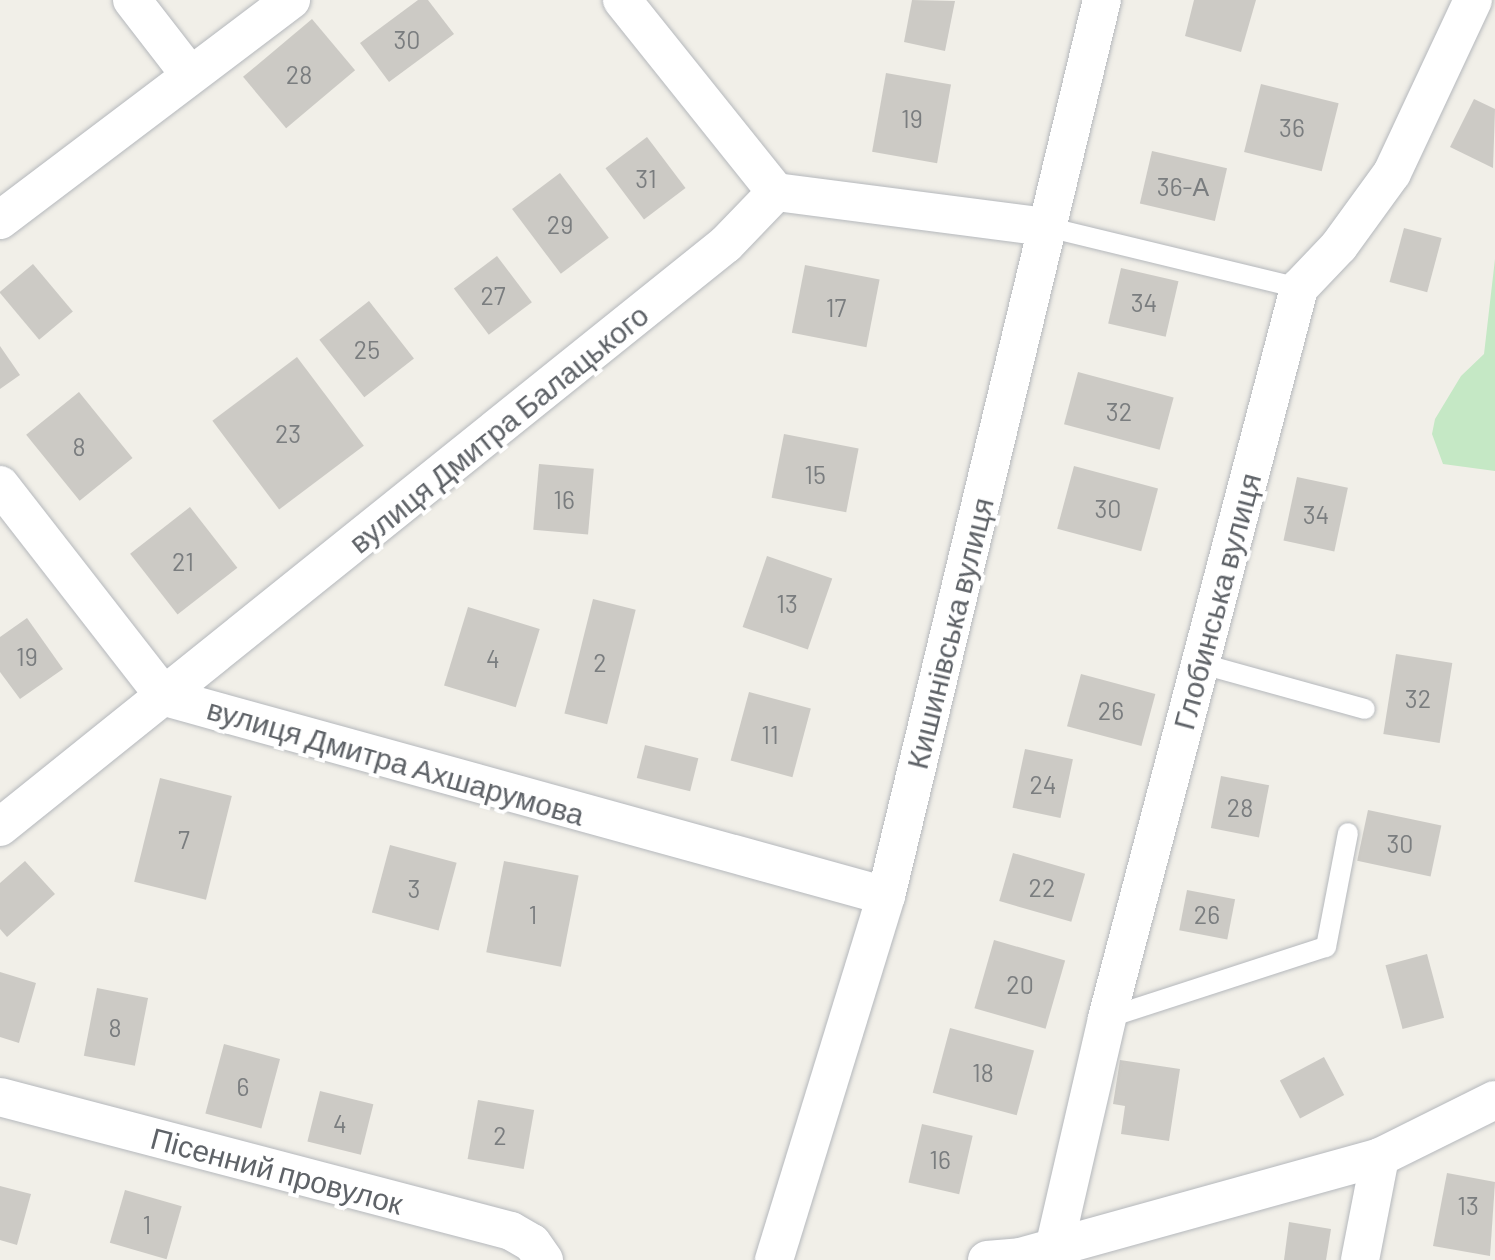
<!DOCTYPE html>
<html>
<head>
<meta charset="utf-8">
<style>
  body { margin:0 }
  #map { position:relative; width:1495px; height:1260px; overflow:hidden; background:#f1efe8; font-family:Barlow,sans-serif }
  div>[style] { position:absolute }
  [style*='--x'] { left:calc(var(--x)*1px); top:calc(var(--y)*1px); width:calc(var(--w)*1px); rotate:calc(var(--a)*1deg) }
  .green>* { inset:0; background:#c5e8c5 }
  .building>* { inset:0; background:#cccac5; transform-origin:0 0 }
  .roads { filter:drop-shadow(0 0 2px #b5b8bc) drop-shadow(0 0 2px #b5b8bc) }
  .service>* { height:20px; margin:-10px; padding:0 10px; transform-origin:10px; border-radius:10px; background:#fff }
  .minor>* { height:38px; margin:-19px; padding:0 19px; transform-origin:19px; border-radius:19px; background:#fff }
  span { translate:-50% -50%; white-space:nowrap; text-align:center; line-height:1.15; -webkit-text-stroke:8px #fff; paint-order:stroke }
  .number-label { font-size:25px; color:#7a7d7f }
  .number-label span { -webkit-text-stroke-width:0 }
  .street-label { font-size:30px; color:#5f6368 }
</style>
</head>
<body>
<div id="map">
  <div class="green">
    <div style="clip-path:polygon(1495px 259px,1495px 471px,1443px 464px,1432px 434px,1435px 419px,1461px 376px,1484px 354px)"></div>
  </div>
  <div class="building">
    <div style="clip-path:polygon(418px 0,428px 0,454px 34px,389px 82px,360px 43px)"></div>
    <div style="clip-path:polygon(912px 0,955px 1px,945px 51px,904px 42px)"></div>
    <div style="clip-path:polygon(1194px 0,1256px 0,1241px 52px,1185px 36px)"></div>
    <div style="left:312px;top:19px;width:67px;height:90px;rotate:50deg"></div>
    <div style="left:886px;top:73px;width:66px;height:80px;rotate:10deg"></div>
    <div style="left:1261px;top:84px;width:80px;height:70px;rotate:14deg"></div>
    <div style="clip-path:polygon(1474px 99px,1495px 109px,1493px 168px,1450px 147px)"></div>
    <div style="left:647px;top:137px;width:64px;height:52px;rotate:53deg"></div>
    <div style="left:1152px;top:151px;width:77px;height:54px;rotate:13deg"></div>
    <div style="left:560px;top:173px;width:81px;height:60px;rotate:53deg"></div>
    <div style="left:1404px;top:228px;width:39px;height:56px;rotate:15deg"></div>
    <div style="left:497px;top:256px;width:58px;height:54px;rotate:53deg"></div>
    <div style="left:33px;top:264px;width:62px;height:44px;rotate:50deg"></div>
    <div style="left:805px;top:265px;width:76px;height:69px;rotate:11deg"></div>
    <div style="left:1121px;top:268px;width:59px;height:57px;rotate:13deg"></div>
    <div style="left:369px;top:301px;width:73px;height:63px;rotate:52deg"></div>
    <div style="clip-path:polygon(0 346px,20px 375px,0 389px)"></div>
    <div style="left:297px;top:357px;width:111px;height:106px;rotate:53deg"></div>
    <div style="left:1078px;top:372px;width:99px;height:54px;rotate:15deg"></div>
    <div style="left:79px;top:392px;width:85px;height:68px;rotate:51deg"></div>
    <div style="left:784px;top:434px;width:76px;height:65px;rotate:11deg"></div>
    <div style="left:539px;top:464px;width:55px;height:66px;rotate:5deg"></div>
    <div style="left:1074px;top:466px;width:87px;height:65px;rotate:15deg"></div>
    <div style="left:1297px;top:477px;width:52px;height:65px;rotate:12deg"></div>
    <div style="left:190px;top:507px;width:77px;height:76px;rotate:52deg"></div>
    <div style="left:767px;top:556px;width:69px;height:75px;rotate:19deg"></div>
    <div style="left:593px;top:599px;width:44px;height:118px;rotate:14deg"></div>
    <div style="left:468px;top:607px;width:75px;height:82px;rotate:17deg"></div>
    <div style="clip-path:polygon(27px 618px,63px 669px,20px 699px,0 672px,0 637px)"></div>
    <div style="left:1396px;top:654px;width:57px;height:81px;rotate:9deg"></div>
    <div style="left:1081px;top:674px;width:77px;height:54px;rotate:15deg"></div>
    <div style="left:749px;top:692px;width:64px;height:71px;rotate:15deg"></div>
    <div style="left:645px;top:745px;width:55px;height:34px;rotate:14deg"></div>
    <div style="left:1025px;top:749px;width:49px;height:60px;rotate:12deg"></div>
    <div style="left:1221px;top:776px;width:49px;height:53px;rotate:11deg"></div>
    <div style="left:160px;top:778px;width:74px;height:107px;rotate:14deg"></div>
    <div style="left:1368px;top:810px;width:75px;height:52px;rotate:12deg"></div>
    <div style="left:390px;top:845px;width:69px;height:70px;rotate:15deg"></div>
    <div style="left:1013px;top:853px;width:75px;height:50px;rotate:16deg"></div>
    <div style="clip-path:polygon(25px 861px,55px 894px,7px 937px,0 929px,0 883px)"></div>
    <div style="left:504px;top:861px;width:76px;height:93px;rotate:11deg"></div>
    <div style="left:1187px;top:890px;width:49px;height:41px;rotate:11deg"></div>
    <div style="left:994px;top:940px;width:74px;height:71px;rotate:16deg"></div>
    <div style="left:1427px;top:954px;width:66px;height:43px;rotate:75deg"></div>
    <div style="clip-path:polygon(0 972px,36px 983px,19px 1043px,0 1037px)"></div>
    <div style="left:97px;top:988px;width:52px;height:69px;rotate:11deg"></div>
    <div style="left:950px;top:1028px;width:87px;height:67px;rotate:15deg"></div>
    <div style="left:224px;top:1044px;width:58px;height:72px;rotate:15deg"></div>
    <div style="left:1324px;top:1057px;width:43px;height:50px;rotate:62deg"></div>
    <div style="clip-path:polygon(1120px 1060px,1180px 1069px,1169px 1141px,1121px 1134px,1125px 1106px,1113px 1104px)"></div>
    <div style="left:320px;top:1091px;width:55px;height:52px;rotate:14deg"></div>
    <div style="left:478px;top:1100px;width:57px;height:60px;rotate:10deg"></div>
    <div style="left:922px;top:1124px;width:52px;height:60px;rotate:13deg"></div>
    <div style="clip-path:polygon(1447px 1173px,1495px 1182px,1490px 1256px,1433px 1246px)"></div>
    <div style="clip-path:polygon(0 1186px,31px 1194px,17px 1245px,0 1240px)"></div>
    <div style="left:125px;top:1190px;width:59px;height:55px;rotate:16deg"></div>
    <div style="clip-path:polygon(1289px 1222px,1331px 1229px,1326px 1260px,1284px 1260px)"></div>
  </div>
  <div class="roads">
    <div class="service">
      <div style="--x:1047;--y:227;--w:259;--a:13.6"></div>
      <div style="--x:1199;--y:663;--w:172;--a:15.5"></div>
      <div style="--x:1107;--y:1018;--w:230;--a:-18"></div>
      <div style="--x:1326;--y:947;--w:116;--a:-79.1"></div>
    </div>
    <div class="minor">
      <div style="--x:132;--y:0;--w:95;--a:52.3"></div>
      <div style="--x:622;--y:0;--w:246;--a:51.3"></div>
      <div style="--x:0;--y:220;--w:365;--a:-37.1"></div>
      <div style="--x:0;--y:485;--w:269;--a:52.1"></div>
      <div style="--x:165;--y:697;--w:748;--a:15.43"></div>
      <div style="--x:0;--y:827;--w:931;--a:-38.77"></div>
      <div style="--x:726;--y:244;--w:72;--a:-46.1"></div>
      <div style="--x:776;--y:192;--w:273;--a:7.4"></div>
      <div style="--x:0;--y:1097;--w:528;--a:14.69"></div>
      <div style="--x:511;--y:1231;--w:24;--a:30"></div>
      <div style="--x:532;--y:1243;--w:21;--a:55"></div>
      <div style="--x:1055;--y:1244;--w:232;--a:-77"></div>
      <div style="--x:1107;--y:1018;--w:755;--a:-75.26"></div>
      <div style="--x:1299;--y:288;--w:58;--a:-46.4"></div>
      <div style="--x:1339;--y:246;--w:90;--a:-54"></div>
      <div style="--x:1392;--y:173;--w:191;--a:-64.9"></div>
      <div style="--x:774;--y:1260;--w:381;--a:-72.9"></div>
      <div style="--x:886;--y:896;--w:922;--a:-76.45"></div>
      <div style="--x:987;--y:1260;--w:33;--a:-5"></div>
      <div style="--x:1020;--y:1257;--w:374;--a:-15.5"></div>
      <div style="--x:1380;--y:1157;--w:128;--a:-26.4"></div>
      <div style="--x:1360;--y:1260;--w:105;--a:-79"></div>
    </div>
  </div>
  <div class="number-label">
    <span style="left:407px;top:39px">30</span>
    <span style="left:299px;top:74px">28</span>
    <span style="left:912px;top:118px">19</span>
    <span style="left:1292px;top:127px">36</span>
    <span style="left:646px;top:178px">31</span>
    <span style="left:1183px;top:186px">36-А</span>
    <span style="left:560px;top:224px">29</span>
    <span style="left:493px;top:295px">27</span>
    <span style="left:1144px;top:302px">34</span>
    <span style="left:836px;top:307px">17</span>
    <span style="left:367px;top:349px">25</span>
    <span style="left:1119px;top:411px">32</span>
    <span style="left:288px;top:433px">23</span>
    <span style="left:79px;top:446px">8</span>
    <span style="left:815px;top:474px">15</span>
    <span style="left:564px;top:499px">16</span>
    <span style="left:1108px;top:508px">30</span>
    <span style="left:1316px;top:514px">34</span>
    <span style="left:183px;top:561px">21</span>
    <span style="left:787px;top:603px">13</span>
    <span style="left:27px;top:656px">19</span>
    <span style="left:493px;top:658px">4</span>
    <span style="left:600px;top:662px">2</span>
    <span style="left:1418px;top:698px">32</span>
    <span style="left:1111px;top:710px">26</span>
    <span style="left:770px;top:734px">11</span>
    <span style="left:1043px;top:784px">24</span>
    <span style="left:1240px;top:807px">28</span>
    <span style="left:184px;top:839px">7</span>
    <span style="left:1400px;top:843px">30</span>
    <span style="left:1042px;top:887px">22</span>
    <span style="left:414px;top:888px">3</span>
    <span style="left:533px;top:914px">1</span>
    <span style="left:1207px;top:914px">26</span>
    <span style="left:1020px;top:984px">20</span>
    <span style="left:115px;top:1027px">8</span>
    <span style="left:983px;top:1072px">18</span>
    <span style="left:243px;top:1086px">6</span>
    <span style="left:340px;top:1123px">4</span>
    <span style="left:500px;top:1135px">2</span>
    <span style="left:940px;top:1159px">16</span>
    <span style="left:1468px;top:1205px">13</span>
    <span style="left:147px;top:1224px">1</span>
  </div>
  <div class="street-label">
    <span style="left:498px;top:428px;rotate:-39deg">вулиця Дмитра Балацького</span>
    <span style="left:1216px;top:601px;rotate:-75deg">Глобинська вулиця</span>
    <span style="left:949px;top:633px;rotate:-76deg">Кишинівська вулиця</span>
    <span style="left:396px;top:761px;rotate:16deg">вулиця Дмитра Ахшарумова</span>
    <span style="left:277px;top:1170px;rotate:15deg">Пісенний провулок</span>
  </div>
</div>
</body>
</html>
